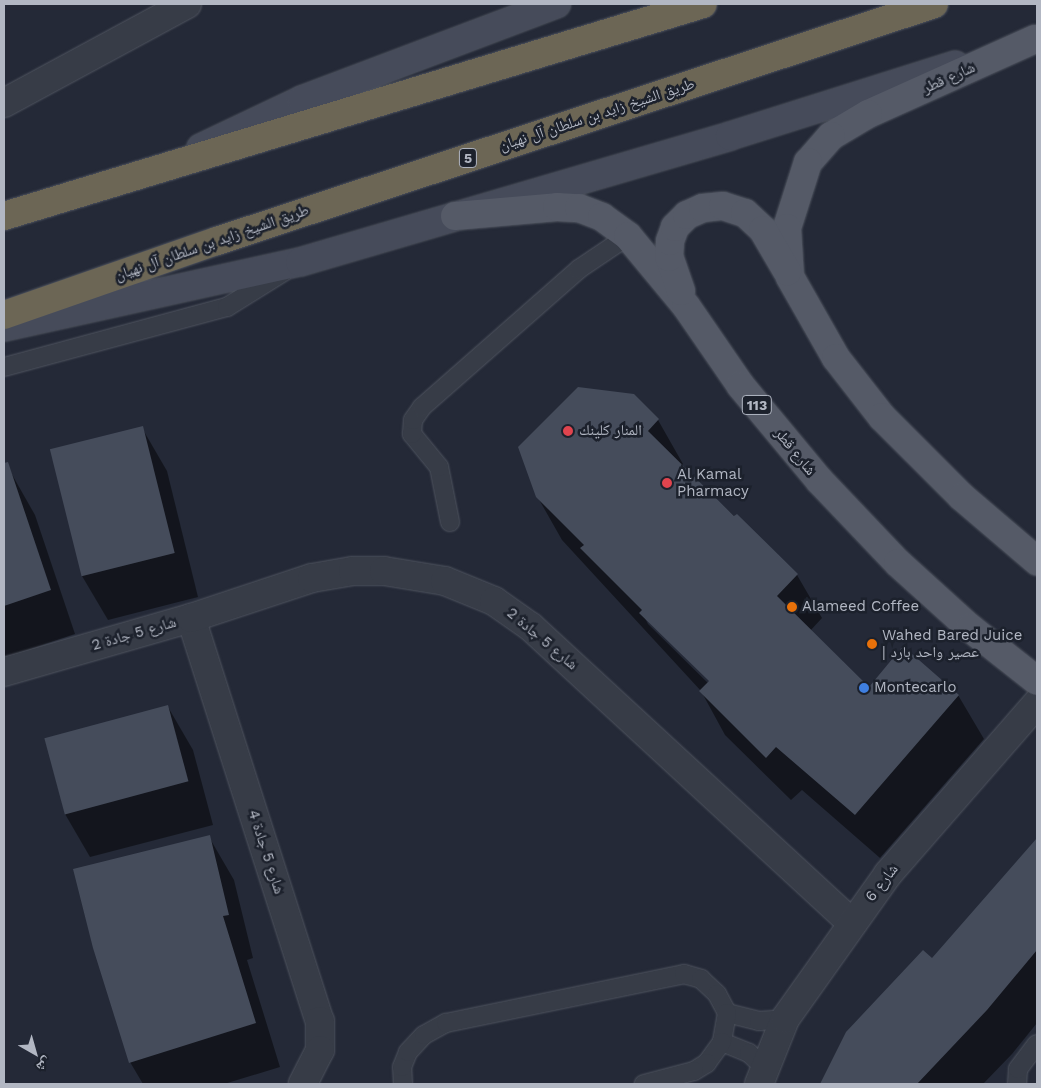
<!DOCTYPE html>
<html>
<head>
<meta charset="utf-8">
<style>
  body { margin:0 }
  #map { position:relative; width:1041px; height:1088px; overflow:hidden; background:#242937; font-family:"Work Sans","Noto Naskh Arabic",sans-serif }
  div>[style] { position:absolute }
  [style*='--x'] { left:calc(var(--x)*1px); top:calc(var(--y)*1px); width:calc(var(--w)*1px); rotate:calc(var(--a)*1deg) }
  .shadow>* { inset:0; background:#0007 }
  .building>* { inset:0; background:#454c5b; transform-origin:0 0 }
  .roads { filter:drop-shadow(0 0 1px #4f545f) drop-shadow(0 0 1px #4f545f) }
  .lane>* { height:18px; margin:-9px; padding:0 9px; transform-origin:9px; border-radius:9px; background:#373c47 }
  .street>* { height:28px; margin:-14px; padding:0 14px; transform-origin:14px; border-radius:14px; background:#373c47 }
  .secondary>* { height:28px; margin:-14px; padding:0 14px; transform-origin:14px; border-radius:14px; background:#464b5a }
  .primary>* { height:28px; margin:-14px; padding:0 14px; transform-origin:14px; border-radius:14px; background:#555a67 }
  .highway>* { height:28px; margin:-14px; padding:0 14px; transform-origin:14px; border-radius:14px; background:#6c6655 }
  .dots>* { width:14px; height:14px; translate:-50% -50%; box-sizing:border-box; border:2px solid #1c212c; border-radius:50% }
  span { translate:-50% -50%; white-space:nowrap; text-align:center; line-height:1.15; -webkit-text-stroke:5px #1c212c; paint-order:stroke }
  .shield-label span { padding:1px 4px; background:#1c212c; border:1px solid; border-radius:4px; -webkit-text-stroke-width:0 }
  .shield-label { font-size:14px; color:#b2b7c3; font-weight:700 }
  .street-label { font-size:15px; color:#b2b7c3 }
  .poi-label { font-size:15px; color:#b2b7c3 }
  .left { translate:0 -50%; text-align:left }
  .frame { position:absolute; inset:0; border:5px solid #b2b7c3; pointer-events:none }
  .north { position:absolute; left:10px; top:1028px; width:50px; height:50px; -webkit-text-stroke:4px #1c212c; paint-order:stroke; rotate:142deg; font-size:14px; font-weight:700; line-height:20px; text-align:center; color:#b2b7c3 }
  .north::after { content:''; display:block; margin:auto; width:18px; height:22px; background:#b2b7c3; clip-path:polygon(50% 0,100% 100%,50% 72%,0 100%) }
</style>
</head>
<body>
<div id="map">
  <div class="shadow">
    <div style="clip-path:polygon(evenodd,633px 396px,658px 420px,683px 464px,681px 466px,797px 575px,822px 618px,810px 631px,869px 688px,958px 695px,984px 739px,880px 858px,802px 790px,791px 800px,725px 735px,701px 691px,562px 540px,537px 496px,633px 396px,645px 618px,714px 685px,712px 687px,648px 624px,645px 618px)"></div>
    <div style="clip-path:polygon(142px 428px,167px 471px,198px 597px,108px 620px,82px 576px)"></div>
    <div style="clip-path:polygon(10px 471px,35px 515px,75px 634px,4px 658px,4px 473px)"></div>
    <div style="clip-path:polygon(168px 707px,193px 750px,213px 825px,90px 857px,65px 814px,46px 739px)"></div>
    <div style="clip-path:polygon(209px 837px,234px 880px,253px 958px,247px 960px,280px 1067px,224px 1084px,143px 1084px,130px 1062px)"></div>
    <div style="clip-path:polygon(1037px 840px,1037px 1023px,1012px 1054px,983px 1084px,822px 1084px,847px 1032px,932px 960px)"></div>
  </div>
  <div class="building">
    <div style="clip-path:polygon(578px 387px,634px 394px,659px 419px,648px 431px,734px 516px,737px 514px,798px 574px,777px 596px,869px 687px,903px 646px,959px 695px,855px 815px,776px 747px,766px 758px,699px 691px,709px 681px,639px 613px,642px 610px,580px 548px,584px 545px,536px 497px,518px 447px)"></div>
    <div style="left:143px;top:426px;width:131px;height:96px;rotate:76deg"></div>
    <div style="clip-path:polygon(8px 462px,51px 590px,4px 606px,4px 463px)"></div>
    <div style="left:168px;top:705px;width:79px;height:128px;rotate:75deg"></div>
    <div style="clip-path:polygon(210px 835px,229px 915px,223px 916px,256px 1023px,129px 1063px,93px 948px,73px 869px)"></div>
    <div style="clip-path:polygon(1037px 838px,1037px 950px,987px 1010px,917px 1084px,820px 1084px,846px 1032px,923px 950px,932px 958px)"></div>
  </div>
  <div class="roads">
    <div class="lane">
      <div style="--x:4;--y:367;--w:231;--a:-15.1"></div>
      <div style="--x:227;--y:307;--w:68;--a:-31.8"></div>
      <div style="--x:450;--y:522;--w:56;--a:-101.3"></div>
      <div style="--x:439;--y:467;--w:43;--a:-129.3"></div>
      <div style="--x:412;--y:434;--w:14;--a:-86"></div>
      <div style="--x:413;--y:420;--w:16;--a:-55"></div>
      <div style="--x:422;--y:407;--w:209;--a:-41.3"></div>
      <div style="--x:579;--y:269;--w:59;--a:-34"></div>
      <div style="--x:727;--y:1013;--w:33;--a:14"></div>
      <div style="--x:759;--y:1021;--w:26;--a:-4"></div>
      <div style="--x:722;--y:1042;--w:29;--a:22"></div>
      <div style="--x:749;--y:1053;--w:21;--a:43"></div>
      <div style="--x:403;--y:1084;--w:17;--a:-93"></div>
      <div style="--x:402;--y:1067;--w:16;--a:-68"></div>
      <div style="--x:408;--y:1052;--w:23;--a:-47"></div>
      <div style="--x:424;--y:1035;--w:25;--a:-29"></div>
      <div style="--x:446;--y:1023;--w:243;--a:-11.6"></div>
      <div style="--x:684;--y:974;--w:18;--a:16"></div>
      <div style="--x:701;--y:979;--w:22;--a:43"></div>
      <div style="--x:717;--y:994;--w:21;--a:62"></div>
      <div style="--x:727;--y:1013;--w:29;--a:100"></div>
      <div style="--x:722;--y:1042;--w:26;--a:126"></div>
      <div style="--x:707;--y:1063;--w:15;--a:148"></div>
      <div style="--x:694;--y:1071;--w:52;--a:165.4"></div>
      <div style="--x:1017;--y:1084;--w:15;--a:-86"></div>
      <div style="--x:1018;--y:1069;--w:31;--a:-53"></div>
    </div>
    <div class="street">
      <div style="--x:4;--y:103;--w:208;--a:-28.4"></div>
      <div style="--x:191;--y:618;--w:423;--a:72.3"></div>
      <div style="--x:320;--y:1021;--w:29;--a:90"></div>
      <div style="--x:320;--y:1050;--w:38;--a:117"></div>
      <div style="--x:4;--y:672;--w:195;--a:-16.1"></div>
      <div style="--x:191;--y:618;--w:127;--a:-18.3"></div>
      <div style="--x:312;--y:578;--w:42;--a:-9.7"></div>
      <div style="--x:353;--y:571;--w:31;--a:0"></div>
      <div style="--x:384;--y:571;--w:62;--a:9.3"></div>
      <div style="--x:445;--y:581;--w:53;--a:22.2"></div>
      <div style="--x:494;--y:601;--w:45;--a:35.1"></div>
      <div style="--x:531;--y:627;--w:437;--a:42.7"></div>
      <div style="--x:759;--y:1084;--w:70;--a:-68.2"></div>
      <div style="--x:785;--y:1019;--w:178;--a:-54.6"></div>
      <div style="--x:888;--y:874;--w:227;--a:-48.9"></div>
    </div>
    <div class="secondary">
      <div style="--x:201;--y:148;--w:112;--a:-25.4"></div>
      <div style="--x:302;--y:100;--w:272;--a:-20.7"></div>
      <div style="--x:4;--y:327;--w:303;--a:-12.4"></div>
      <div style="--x:300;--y:262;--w:448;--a:-16.3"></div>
      <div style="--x:730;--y:136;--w:236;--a:-17.5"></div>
    </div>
    <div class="primary">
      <div style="--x:1035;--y:39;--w:183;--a:155.8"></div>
      <div style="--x:868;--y:114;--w:43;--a:149.3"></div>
      <div style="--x:831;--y:136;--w:35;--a:131"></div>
      <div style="--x:808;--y:162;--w:69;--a:107.7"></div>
      <div style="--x:787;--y:228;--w:49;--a:86.5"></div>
      <div style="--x:790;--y:277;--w:93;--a:60.4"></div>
      <div style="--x:836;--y:358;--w:75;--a:52.1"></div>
      <div style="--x:882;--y:417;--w:113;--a:45"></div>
      <div style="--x:962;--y:497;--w:99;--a:40.5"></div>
      <div style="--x:455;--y:216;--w:102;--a:-5"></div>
      <div style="--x:557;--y:207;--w:22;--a:3"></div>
      <div style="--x:579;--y:208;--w:25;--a:21"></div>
      <div style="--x:602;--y:217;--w:32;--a:36"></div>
      <div style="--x:628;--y:236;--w:91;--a:50.4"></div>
      <div style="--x:686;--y:306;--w:97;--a:55.5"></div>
      <div style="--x:741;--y:386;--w:122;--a:50.3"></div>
      <div style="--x:819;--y:480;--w:115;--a:46.4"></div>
      <div style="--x:898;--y:563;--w:97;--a:42.1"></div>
      <div style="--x:970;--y:628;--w:85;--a:38.3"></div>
      <div style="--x:681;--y:291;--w:36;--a:-109"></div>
      <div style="--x:669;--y:257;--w:16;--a:-86"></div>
      <div style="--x:670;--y:241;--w:15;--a:-70"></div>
      <div style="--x:675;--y:227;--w:17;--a:-45"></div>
      <div style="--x:687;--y:215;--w:17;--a:-24"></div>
      <div style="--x:703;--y:208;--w:20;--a:-6"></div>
      <div style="--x:723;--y:206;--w:23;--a:18"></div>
      <div style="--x:745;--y:213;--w:25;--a:43"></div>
      <div style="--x:763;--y:230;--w:48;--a:59.7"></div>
    </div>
    <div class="highway">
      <div style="--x:4;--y:216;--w:730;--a:-16.87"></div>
      <div style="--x:4;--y:315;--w:225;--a:-19.2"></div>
      <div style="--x:217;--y:241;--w:755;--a:-18.29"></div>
    </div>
  </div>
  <div class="dots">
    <div style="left:568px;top:431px;background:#e0444e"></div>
    <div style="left:667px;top:483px;background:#e0444e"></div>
    <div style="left:792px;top:607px;background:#e8710a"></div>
    <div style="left:872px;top:644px;background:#e8710a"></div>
    <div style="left:864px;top:688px;background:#3f7fe0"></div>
  </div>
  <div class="shield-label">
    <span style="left:468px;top:158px">5</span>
    <span style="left:757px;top:405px">113</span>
  </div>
  <div class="street-label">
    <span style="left:949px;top:78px;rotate:-24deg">شارع قطر</span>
    <span style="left:597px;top:115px;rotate:-18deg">طريق الشيخ زايد بن سلطان آل نهيان</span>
    <span style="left:212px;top:243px;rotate:-19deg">طريق الشيخ زايد بن سلطان آل نهيان</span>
    <span style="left:795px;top:452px;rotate:51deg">شارع قطر</span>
    <span style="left:134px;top:634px;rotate:-16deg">شارع 5 جادة 2</span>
    <span style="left:542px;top:639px;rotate:40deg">شارع 5 جادة 2</span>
    <span style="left:266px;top:852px;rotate:72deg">شارع 5 جادة 4</span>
    <span style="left:882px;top:883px;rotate:-52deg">شارع 6</span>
  </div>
  <div class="poi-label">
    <span class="left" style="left:579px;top:431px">المنار كلينك</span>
    <span class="left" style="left:677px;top:483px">Al Kamal<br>Pharmacy</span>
    <span class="left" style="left:802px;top:607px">Alameed Coffee</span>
    <span class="left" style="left:882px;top:644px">Wahed Bared Juice<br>| عصير واحد بارد</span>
    <span class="left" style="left:874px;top:688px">Montecarlo</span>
  </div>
  <div class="frame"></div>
  <div class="north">ش</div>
</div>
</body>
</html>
